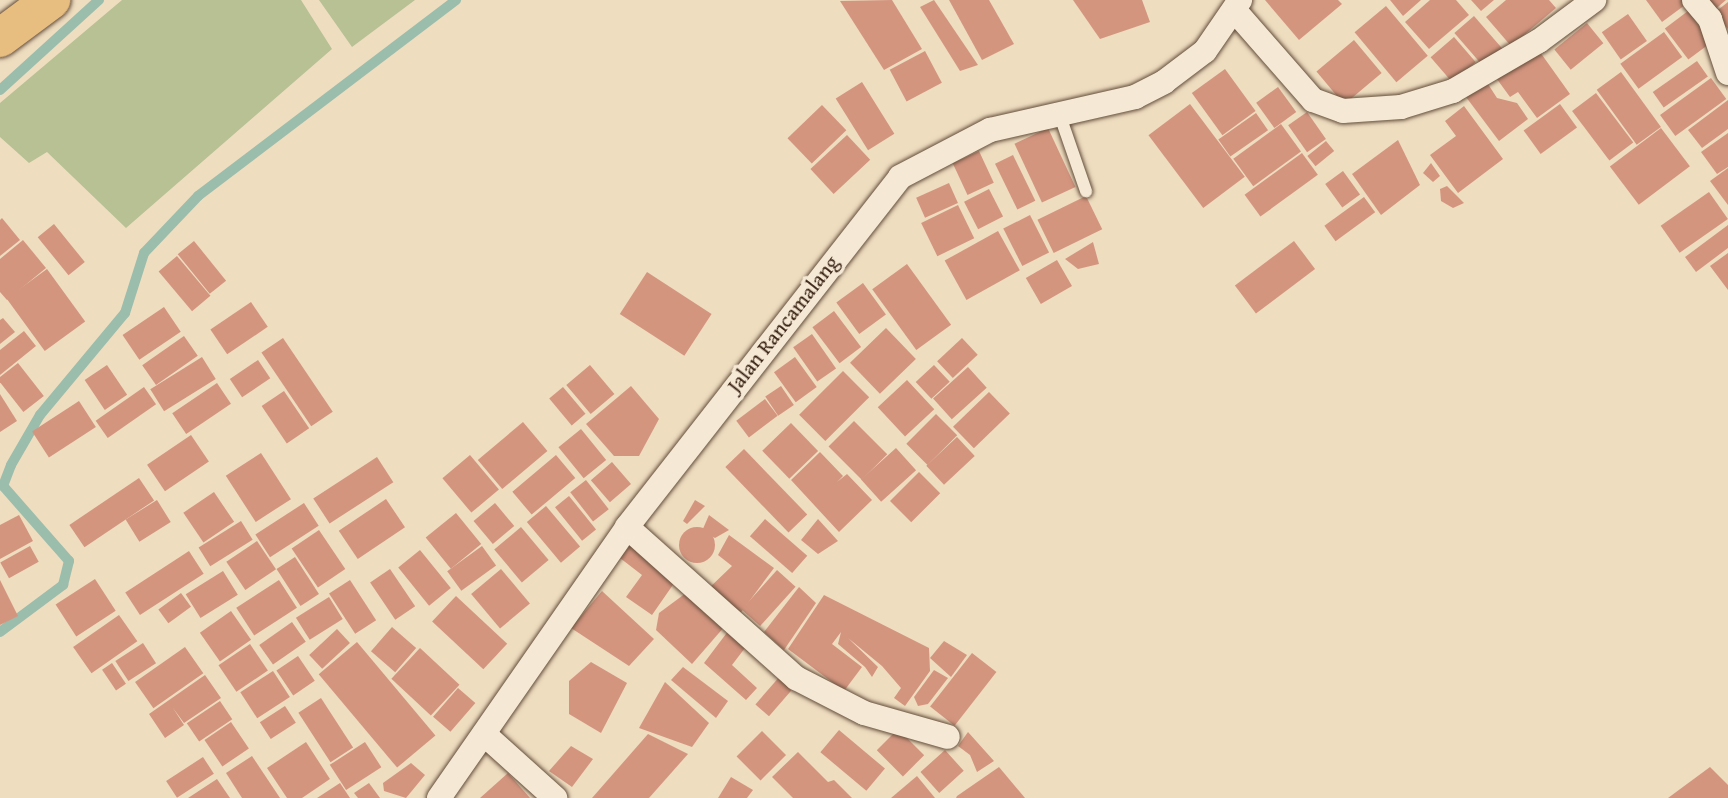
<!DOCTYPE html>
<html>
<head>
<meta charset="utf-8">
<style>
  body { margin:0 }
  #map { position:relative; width:1728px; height:798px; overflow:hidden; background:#efddc0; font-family:"Gentium Book Plus",serif }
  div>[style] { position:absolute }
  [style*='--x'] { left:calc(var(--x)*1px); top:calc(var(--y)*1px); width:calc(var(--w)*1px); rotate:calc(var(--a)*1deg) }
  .green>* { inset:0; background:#b7c193 }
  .stream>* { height:10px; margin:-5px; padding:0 5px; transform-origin:5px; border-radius:5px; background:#9bbdac }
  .building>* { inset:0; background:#d4957f; transform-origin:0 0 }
  .round { border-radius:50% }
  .roads { filter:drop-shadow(0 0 2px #634d3a) drop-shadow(0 0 2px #634d3a) }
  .service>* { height:12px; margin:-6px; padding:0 6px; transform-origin:6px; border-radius:6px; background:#f5e9d6 }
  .minor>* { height:24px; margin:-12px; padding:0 12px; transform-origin:12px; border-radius:12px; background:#f5e9d6 }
  .motorway>* { height:38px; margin:-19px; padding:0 19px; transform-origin:19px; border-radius:19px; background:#e8be80 }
  span { translate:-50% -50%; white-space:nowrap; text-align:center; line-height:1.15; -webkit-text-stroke:7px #f5e9d6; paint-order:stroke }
  .street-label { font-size:21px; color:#341d0e }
</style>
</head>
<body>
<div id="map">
  <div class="green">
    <div style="clip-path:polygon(122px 0,301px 0,332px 49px,126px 228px,47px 152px,29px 163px,0 137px,0 103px)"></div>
    <div style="clip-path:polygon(319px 0,415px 0,352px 47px)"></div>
  </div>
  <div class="stream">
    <div style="--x:0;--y:90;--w:134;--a:-42.3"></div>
    <div style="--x:0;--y:632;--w:79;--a:-36.7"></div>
    <div style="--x:63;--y:585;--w:25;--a:-76"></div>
    <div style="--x:69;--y:561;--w:100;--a:-131.3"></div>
    <div style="--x:3;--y:486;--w:22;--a:-69"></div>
    <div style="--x:11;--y:465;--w:58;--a:-59.9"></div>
    <div style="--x:40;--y:415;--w:133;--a:-50.2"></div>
    <div style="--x:125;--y:313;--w:63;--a:-72.4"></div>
    <div style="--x:144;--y:253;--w:79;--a:-46.5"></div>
    <div style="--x:198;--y:196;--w:324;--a:-37.2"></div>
  </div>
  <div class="building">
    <div style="clip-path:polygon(892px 0,922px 49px,884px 70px,840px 1px)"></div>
    <div style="clip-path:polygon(934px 0,978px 65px,960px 71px,920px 7px)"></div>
    <div style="clip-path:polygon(949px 0,989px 0,1014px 44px,982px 60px)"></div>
    <div style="clip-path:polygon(1073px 0,1142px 0,1150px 22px,1100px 39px)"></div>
    <div style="clip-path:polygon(1265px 0,1338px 0,1342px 4px,1299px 40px)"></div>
    <div style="clip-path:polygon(1390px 0,1421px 0,1403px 16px)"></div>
    <div style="clip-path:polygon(1430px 0,1456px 0,1469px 15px,1429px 49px,1405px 22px)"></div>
    <div style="clip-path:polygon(1471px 0,1494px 0,1481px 11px)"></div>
    <div style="clip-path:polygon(1506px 0,1549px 0,1556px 8px,1511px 46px,1486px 17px)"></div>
    <div style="clip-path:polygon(1646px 0,1682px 0,1685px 5px,1662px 22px)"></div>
    <div style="clip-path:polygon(1703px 0,1726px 0,1712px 12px)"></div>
    <div style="clip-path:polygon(1728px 2px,1728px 29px,1714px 13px)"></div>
    <div style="left:1386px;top:6px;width:65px;height:41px;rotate:50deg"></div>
    <div style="left:1688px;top:11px;width:39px;height:29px;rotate:53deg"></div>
    <div style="left:1628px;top:14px;width:33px;height:32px;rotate:55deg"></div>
    <div style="left:1474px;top:16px;width:43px;height:26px;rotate:49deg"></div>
    <div style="left:1587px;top:23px;width:26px;height:42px;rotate:51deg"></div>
    <div style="left:1664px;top:32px;width:31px;height:54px;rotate:54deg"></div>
    <div style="left:1454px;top:37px;width:33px;height:31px;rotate:49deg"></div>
    <div style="left:1354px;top:40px;width:43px;height:49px;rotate:50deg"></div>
    <div style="clip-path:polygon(1535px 45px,1570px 94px,1537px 118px,1518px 92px,1510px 97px,1494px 75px)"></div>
    <div style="left:925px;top:51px;width:36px;height:40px;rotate:62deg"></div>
    <div style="left:1697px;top:61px;width:19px;height:54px;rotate:55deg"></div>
    <div style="left:1225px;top:69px;width:52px;height:41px;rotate:54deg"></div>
    <div style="left:1621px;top:72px;width:68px;height:30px;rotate:54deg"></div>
    <div style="left:1711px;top:78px;width:26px;height:63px;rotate:54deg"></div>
    <div style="clip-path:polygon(1486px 81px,1497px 98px,1517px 103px,1528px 119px,1499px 141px,1466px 97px)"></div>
    <div style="left:862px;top:82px;width:61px;height:31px;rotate:58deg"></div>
    <div style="left:1278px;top:87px;width:31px;height:27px;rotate:54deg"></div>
    <div style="left:1596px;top:93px;width:62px;height:30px;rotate:53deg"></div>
    <div style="clip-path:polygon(1728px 100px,1728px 129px,1702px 148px,1688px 130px)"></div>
    <div style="left:1190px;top:104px;width:91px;height:52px;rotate:53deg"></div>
    <div style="left:1560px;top:104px;width:29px;height:45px;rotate:54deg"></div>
    <div style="left:822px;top:105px;width:35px;height:48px;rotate:46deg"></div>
    <div style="clip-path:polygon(1464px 106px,1503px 159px,1458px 193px,1430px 155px,1456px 136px,1445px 121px)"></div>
    <div style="left:1307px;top:112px;width:33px;height:23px;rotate:55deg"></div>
    <div style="left:1256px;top:113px;width:21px;height:46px;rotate:55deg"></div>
    <div style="left:1281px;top:124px;width:34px;height:59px;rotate:54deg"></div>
    <div style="left:1048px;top:128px;width:65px;height:37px;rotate:65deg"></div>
    <div style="left:1661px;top:128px;width:48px;height:64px;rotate:53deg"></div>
    <div style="clip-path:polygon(1728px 133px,1728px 167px,1717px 174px,1701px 152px)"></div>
    <div style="left:847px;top:135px;width:34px;height:50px;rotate:47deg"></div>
    <div style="clip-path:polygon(1398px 140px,1420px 185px,1381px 215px,1352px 174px)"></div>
    <div style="left:1326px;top:141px;width:13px;height:24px;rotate:51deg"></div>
    <div style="left:979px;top:151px;width:35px;height:29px;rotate:65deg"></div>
    <div style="left:1302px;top:153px;width:27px;height:71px;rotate:54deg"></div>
    <div style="left:1013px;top:155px;width:51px;height:20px;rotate:64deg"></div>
    <div style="clip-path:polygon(1431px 163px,1440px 176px,1433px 182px,1423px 173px)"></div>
    <div style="clip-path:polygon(1728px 168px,1728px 205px,1710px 181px)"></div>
    <div style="left:1343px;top:171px;width:29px;height:22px;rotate:54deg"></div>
    <div style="left:949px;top:183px;width:22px;height:36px;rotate:66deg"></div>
    <div style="clip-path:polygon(1447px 186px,1464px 203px,1453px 208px,1441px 201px,1440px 189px)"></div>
    <div style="left:989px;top:189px;width:31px;height:28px;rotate:63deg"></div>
    <div style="left:1709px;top:192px;width:33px;height:59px;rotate:55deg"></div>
    <div style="left:1086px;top:196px;width:37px;height:54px;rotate:64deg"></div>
    <div style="left:1364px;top:197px;width:19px;height:49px;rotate:54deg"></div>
    <div style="left:958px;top:205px;width:37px;height:41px;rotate:64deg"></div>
    <div style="left:1030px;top:215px;width:42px;height:30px;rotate:63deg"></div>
    <div style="clip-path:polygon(2px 218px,20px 240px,0 256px,0 220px)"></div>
    <div style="left:54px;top:224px;width:49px;height:21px;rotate:51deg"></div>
    <div style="clip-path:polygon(1728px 225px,1728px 248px,1696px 272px,1685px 257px)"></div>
    <div style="left:998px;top:231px;width:45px;height:61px;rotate:61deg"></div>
    <div style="clip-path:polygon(23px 240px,46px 268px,7px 300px,0 292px,0 259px)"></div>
    <div style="left:194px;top:241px;width:51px;height:21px;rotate:51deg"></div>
    <div style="left:1294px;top:241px;width:35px;height:74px;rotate:53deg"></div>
    <div style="clip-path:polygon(1093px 242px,1099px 264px,1078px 269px,1065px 259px)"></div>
    <div style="clip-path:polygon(1728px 253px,1728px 290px,1710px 266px)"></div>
    <div style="left:177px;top:256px;width:52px;height:24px;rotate:50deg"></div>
    <div style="left:1057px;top:260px;width:30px;height:36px;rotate:60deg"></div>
    <div style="left:907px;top:264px;width:75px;height:43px;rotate:54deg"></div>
    <div style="left:47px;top:269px;width:65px;height:50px;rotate:54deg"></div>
    <div style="left:647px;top:272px;width:77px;height:50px;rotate:33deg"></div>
    <div style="left:863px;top:283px;width:39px;height:33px;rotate:54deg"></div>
    <div style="left:251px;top:302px;width:30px;height:49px;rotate:56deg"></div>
    <div style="left:164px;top:307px;width:30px;height:50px;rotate:56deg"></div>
    <div style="left:834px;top:311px;width:45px;height:27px;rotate:53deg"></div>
    <div style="clip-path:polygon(3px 318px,15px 332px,0 344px,0 320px)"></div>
    <div style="left:886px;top:328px;width:43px;height:50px;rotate:46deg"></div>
    <div style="clip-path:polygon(24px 331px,36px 346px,0 375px,0 350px)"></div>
    <div style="left:812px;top:334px;width:42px;height:23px;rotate:55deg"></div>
    <div style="left:184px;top:336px;width:24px;height:51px;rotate:55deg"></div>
    <div style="left:283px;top:338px;width:89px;height:26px;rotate:56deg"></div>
    <div style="left:962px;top:338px;width:23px;height:34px;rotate:47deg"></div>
    <div style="left:202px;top:357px;width:26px;height:61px;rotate:58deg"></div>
    <div style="left:795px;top:357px;width:37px;height:26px;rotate:54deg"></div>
    <div style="left:258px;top:360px;width:22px;height:34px;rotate:56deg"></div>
    <div style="left:18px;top:363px;width:42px;height:26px;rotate:52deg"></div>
    <div style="left:107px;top:365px;width:36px;height:27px;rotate:56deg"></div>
    <div style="left:590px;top:365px;width:38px;height:31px;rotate:50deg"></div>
    <div style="left:934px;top:365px;width:23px;height:25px;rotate:47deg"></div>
    <div style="left:968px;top:367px;width:28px;height:47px;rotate:48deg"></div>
    <div style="left:843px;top:371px;width:37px;height:62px;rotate:45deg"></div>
    <div style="left:907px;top:380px;width:40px;height:40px;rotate:47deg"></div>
    <div style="left:217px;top:383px;width:25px;height:54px;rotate:56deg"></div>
    <div style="clip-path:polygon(631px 386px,659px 419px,639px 456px,614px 456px,586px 424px)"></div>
    <div style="left:781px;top:386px;width:23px;height:19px;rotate:56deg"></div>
    <div style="left:144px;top:387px;width:21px;height:59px;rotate:55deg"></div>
    <div style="left:563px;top:387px;width:35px;height:18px;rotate:50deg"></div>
    <div style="left:284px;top:391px;width:45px;height:27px;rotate:56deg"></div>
    <div style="left:989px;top:392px;width:30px;height:50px;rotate:46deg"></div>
    <div style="clip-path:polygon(0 394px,17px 421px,0 432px)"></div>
    <div style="left:765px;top:399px;width:21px;height:36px;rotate:53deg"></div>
    <div style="left:79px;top:401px;width:31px;height:56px;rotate:57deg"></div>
    <div style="left:936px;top:414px;width:30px;height:42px;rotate:45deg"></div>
    <div style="left:854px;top:421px;width:47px;height:36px;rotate:45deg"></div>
    <div style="left:523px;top:422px;width:38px;height:59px;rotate:50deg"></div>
    <div style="left:791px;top:423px;width:39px;height:40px;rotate:46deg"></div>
    <div style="left:581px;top:429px;width:40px;height:29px;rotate:51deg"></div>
    <div style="left:191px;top:435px;width:32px;height:53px;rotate:56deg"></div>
    <div style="left:957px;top:437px;width:26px;height:42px;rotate:47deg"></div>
    <div style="left:896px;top:448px;width:30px;height:47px;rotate:48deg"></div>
    <div style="left:744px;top:449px;width:91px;height:26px;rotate:46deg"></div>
    <div style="clip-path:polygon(820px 452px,843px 476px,837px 482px,847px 474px,872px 500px,839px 532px,791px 480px)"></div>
    <div style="left:261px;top:453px;width:55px;height:42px;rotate:57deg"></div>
    <div style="left:470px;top:455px;width:45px;height:36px;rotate:50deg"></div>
    <div style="left:556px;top:455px;width:30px;height:57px;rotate:50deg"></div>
    <div style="left:377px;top:457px;width:30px;height:76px;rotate:57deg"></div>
    <div style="left:612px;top:462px;width:29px;height:28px;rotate:49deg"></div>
    <div style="left:919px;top:472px;width:30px;height:41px;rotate:45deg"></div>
    <div style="left:139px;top:478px;width:27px;height:84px;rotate:56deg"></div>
    <div style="left:586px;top:480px;width:37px;height:20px;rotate:52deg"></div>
    <div style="left:214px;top:492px;width:36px;height:37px;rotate:56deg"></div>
    <div style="left:569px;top:496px;width:43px;height:18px;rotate:51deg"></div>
    <div style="left:386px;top:499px;width:34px;height:57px;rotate:56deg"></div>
    <div style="left:157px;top:500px;width:26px;height:37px;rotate:58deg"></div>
    <div style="clip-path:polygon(695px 500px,705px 506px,687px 524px,683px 521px)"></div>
    <div style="left:304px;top:503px;width:27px;height:58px;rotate:57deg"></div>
    <div style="left:495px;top:503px;width:30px;height:28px;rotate:50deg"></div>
    <div style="left:546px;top:506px;width:53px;height:25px;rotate:50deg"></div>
    <div style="left:456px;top:513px;width:40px;height:39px;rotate:51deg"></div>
    <div style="clip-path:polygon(19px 515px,33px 541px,0 559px,0 525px)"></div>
    <div style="clip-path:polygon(709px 515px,729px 530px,715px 538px,702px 531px)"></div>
    <div style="left:765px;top:519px;width:56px;height:23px;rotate:41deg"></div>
    <div style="clip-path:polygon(818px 519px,838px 541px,818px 554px,801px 540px)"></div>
    <div style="left:241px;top:521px;width:22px;height:50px;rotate:58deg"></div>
    <div style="left:521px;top:527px;width:43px;height:35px;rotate:50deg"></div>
    <div class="round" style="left:679px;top:527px;width:36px;height:36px"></div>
    <div style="left:319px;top:530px;width:47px;height:33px;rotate:56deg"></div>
    <div style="clip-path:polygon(729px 535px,774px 568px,739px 615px,707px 590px,732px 566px,718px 555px)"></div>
    <div style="left:257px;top:541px;width:34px;height:37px;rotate:56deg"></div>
    <div style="clip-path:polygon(632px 543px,677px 579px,652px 615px,626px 597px,642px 575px,620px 558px)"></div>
    <div style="left:30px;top:546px;width:18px;height:34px;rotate:61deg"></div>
    <div style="left:482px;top:546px;width:24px;height:43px;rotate:54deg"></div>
    <div style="left:420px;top:550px;width:49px;height:28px;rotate:51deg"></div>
    <div style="left:189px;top:551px;width:27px;height:76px;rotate:57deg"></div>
    <div style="left:295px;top:557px;width:44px;height:22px;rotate:57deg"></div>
    <div style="left:390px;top:569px;width:45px;height:24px;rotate:56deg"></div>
    <div style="left:501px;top:569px;width:45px;height:39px;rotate:50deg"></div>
    <div style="left:777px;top:570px;width:25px;height:53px;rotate:42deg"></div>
    <div style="left:223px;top:571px;width:28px;height:44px;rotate:58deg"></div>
    <div style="left:95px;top:579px;width:38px;height:47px;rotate:57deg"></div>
    <div style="clip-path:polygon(0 580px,18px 616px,0 625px)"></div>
    <div style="left:279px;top:580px;width:33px;height:51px;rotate:57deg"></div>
    <div style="left:350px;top:580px;width:48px;height:25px;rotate:57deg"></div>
    <div style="clip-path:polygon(799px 587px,816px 603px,784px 650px,764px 632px)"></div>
    <div style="clip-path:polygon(602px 591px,654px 639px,629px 666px,571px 628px)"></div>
    <div style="left:181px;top:593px;width:17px;height:28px;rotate:54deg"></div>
    <div style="clip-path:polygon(686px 593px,725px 626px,692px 664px,656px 630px,659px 613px)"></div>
    <div style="clip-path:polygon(824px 595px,929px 648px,930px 671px,905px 706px,894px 698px,901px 688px,882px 666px,848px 638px,878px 667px,872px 677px,865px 667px,838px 644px,841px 632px,832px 644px,862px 667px,844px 691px,788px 649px)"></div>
    <div style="left:456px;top:596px;width:70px;height:35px;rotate:43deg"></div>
    <div style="left:329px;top:597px;width:26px;height:39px;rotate:58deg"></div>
    <div style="left:231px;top:611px;width:35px;height:38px;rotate:55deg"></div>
    <div style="left:119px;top:615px;width:32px;height:56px;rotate:55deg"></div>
    <div style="left:292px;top:622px;width:24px;height:40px;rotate:55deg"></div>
    <div style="left:392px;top:627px;width:32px;height:32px;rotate:41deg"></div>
    <div style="left:337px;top:629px;width:19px;height:38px;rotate:47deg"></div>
    <div style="clip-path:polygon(729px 630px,748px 644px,732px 665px,757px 688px,746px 700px,704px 663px)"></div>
    <div style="clip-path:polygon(944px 641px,967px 655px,951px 677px,930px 658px)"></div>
    <div style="left:357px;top:642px;width:122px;height:50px;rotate:50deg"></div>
    <div style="left:143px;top:643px;width:24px;height:33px;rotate:57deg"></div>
    <div style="left:250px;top:644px;width:32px;height:38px;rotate:56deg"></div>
    <div style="left:185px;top:647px;width:32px;height:61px;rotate:55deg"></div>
    <div style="left:420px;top:648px;width:54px;height:42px;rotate:43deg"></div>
    <div style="left:972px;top:653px;width:31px;height:68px;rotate:38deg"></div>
    <div style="left:298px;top:656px;width:30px;height:26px;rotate:56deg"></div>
    <div style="clip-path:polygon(591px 662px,627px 683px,601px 733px,569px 714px,569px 681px)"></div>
    <div style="left:112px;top:663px;width:25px;height:12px;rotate:56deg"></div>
    <div style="clip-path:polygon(683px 667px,728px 701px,716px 718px,671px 680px)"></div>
    <div style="clip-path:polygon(934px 670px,948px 678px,928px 704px,918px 706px,914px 697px)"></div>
    <div style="left:273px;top:671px;width:31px;height:39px;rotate:57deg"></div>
    <div style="clip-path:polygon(205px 675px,221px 698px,184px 723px,173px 708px,184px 725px,165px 738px,149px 714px)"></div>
    <div style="left:781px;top:675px;width:18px;height:39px;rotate:41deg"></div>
    <div style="clip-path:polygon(665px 682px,709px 723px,692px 747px,639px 728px)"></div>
    <div style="left:458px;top:688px;width:23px;height:38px;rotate:41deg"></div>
    <div style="left:321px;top:698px;width:59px;height:27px;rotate:57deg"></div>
    <div style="left:220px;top:701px;width:22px;height:40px;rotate:56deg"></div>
    <div style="left:285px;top:706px;width:20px;height:30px;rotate:57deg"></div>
    <div style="left:231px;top:722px;width:32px;height:32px;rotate:56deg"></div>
    <div style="left:898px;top:729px;width:37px;height:30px;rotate:45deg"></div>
    <div style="left:839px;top:730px;width:60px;height:29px;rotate:40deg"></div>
    <div style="left:762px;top:731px;width:34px;height:36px;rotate:45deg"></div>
    <div style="clip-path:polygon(968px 732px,994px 761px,977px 772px,970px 755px,958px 746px)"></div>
    <div style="clip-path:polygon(648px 734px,688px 754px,649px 798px,592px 798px)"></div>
    <div style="clip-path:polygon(306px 742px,330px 779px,302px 798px,287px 798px,267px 768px)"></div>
    <div style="left:365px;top:742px;width:30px;height:42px;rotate:57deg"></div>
    <div style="clip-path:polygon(571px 746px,593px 759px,572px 787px,549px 771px)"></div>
    <div style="left:945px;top:750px;width:28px;height:33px;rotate:48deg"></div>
    <div style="clip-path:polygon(798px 752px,828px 782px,834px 780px,852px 798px,793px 798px,772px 777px)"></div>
    <div style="clip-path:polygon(252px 756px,280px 798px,242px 798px,226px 773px)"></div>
    <div style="left:203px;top:757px;width:20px;height:44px;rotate:57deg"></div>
    <div style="clip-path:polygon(411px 763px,425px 775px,406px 798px,384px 791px,383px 783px)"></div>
    <div style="clip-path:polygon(999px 767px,1025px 798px,956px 798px,957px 796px)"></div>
    <div style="clip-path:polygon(1710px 767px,1728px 785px,1728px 798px,1668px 798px)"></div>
    <div style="clip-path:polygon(508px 773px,530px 798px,480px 798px)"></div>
    <div style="clip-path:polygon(917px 776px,935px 798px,891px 798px)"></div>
    <div style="clip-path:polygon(731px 777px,753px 790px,747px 798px,718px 798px)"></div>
    <div style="clip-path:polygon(217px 779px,230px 798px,188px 798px)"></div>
    <div style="clip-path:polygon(340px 783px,350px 798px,317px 798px)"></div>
    <div style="clip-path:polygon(369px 783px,380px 798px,358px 798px,354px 793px)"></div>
  </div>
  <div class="roads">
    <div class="service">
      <div style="--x:1059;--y:113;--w:83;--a:70.9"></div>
    </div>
    <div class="minor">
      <div style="--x:1694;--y:0;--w:25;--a:50"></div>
      <div style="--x:1710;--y:19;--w:57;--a:71.6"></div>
      <div style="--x:1236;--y:12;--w:117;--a:48.8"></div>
      <div style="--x:1313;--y:100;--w:32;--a:20"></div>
      <div style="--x:1343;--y:111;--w:58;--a:-3.9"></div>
      <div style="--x:1401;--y:107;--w:54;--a:-17.1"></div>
      <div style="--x:1453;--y:91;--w:99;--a:-30.2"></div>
      <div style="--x:1539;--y:41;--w:69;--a:-36.7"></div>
      <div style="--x:627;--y:527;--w:227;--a:41.8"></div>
      <div style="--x:796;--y:678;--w:76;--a:27.2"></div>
      <div style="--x:864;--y:713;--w:87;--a:15.9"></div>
      <div style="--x:484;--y:734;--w:96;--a:42"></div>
      <div style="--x:439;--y:798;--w:330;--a:-55.2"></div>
      <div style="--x:627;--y:527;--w:444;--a:-52"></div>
      <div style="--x:900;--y:177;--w:102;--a:-27.6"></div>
      <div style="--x:990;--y:130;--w:149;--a:-12.8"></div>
      <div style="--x:1135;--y:97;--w:33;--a:-27"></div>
      <div style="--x:1164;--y:82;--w:51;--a:-37.1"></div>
      <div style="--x:1205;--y:51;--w:62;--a:-55.5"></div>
    </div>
    <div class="motorway">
      <div style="--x:0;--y:38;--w:64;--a:-36.7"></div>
    </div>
  </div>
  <div class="street-label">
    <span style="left:783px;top:324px;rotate:-52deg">Jalan Rancamalang</span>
  </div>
</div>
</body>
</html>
